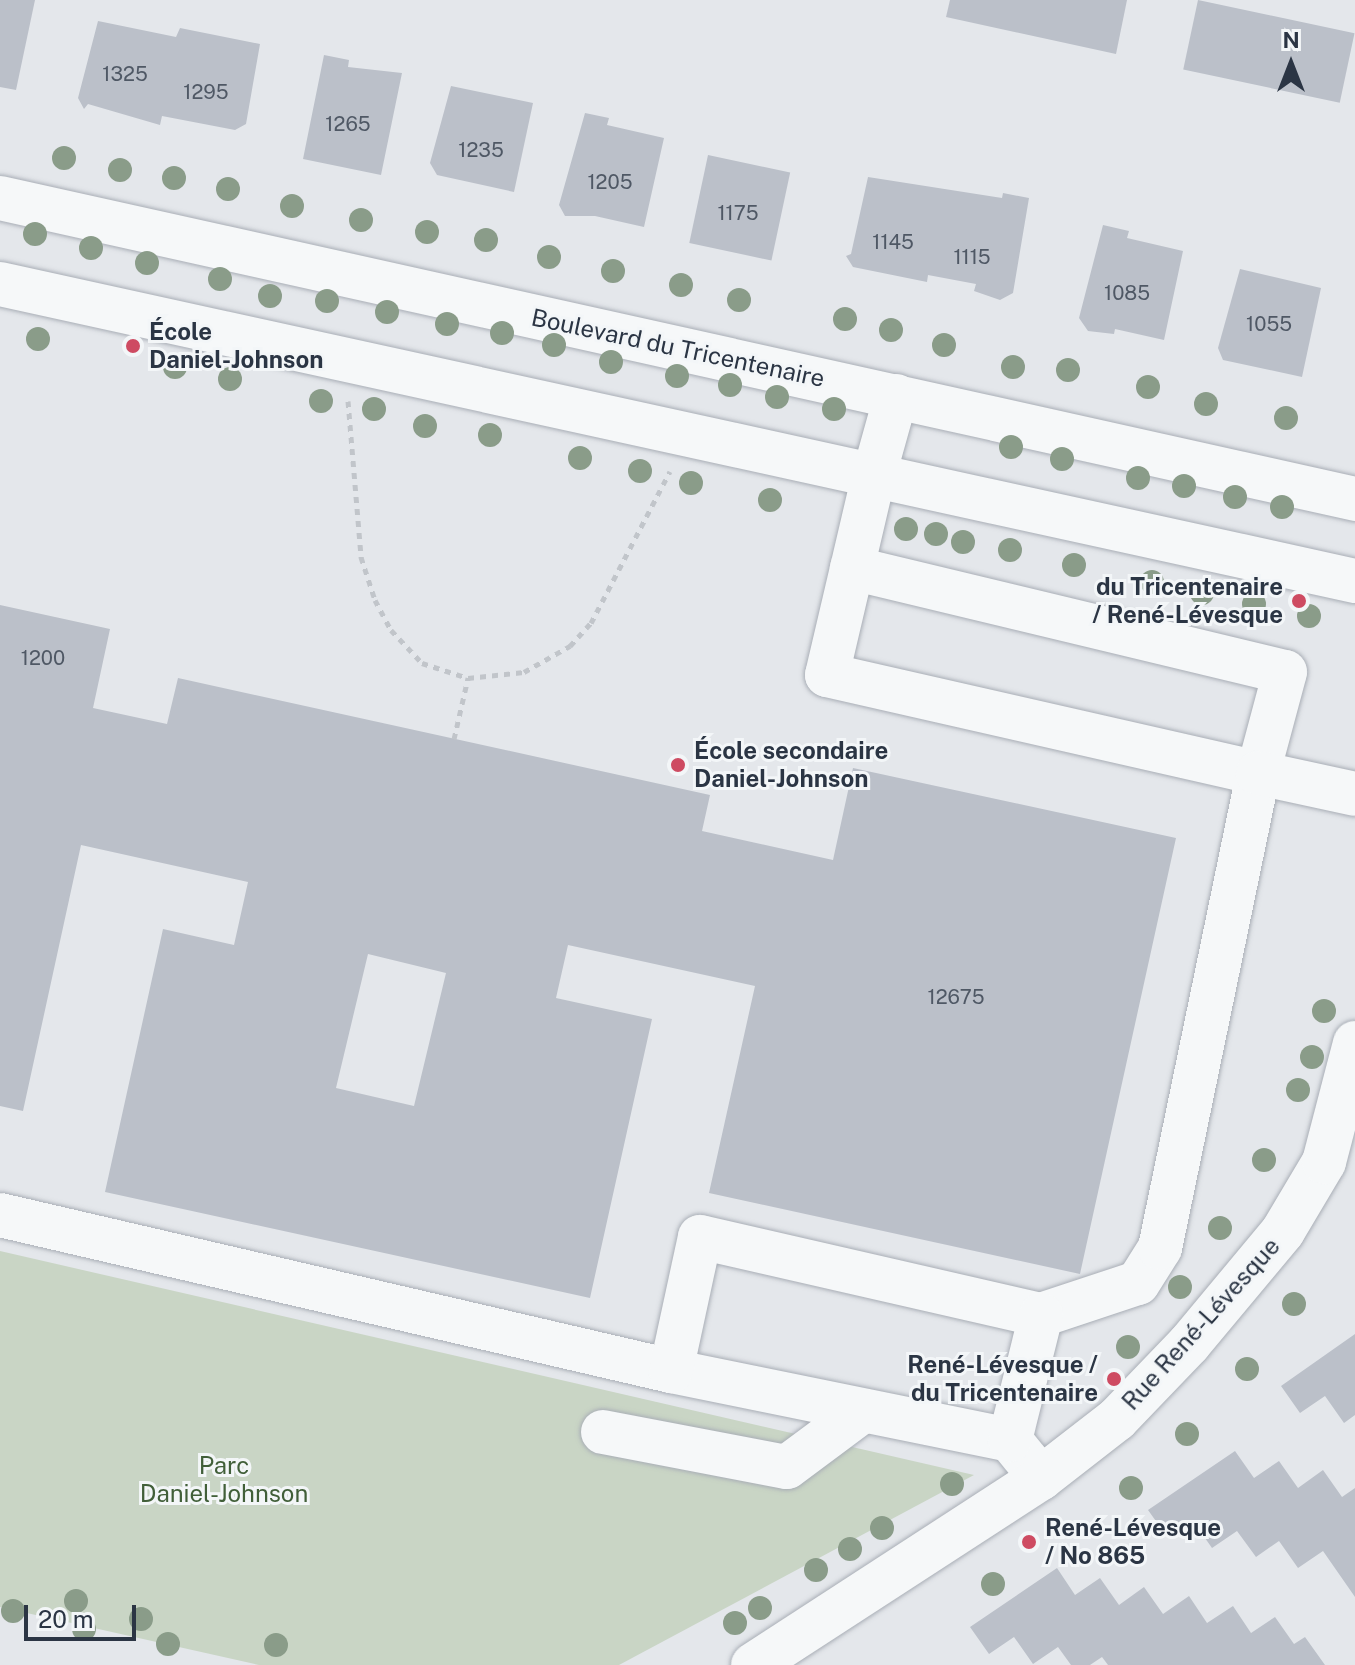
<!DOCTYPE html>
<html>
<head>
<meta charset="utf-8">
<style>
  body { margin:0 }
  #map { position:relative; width:1355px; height:1665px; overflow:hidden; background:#e4e7eb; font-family:"Public Sans",sans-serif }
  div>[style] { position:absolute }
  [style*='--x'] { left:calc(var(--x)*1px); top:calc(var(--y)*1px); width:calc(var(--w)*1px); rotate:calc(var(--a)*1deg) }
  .green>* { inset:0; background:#c9d5c5 }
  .building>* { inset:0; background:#bbc0c9; transform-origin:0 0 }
  .path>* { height:5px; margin-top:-2.5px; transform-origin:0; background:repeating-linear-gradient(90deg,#c1c5ca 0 6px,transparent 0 12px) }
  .roads { filter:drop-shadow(0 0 2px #a9aeb6) drop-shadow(0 0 2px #a9aeb6) }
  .minor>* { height:44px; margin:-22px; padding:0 22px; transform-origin:22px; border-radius:22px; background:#f6f8f9 }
  .trees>* { width:24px; height:24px; margin:-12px; border-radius:50%; background:#8a9c89 }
  .dots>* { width:22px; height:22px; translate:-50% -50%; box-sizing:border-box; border:4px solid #f3f6f8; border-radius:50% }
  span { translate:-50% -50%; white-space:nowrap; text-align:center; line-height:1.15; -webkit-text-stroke:6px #f3f6f8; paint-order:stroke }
  .number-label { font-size:20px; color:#4f5865 }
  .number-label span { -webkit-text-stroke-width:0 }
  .poi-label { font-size:24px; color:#2b3544; font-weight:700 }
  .left { translate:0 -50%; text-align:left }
  .right { translate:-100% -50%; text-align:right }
  .street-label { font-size:24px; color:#2b3544 }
  .park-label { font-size:24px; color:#415f39 }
  .north { position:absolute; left:1251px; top:24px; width:80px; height:80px; -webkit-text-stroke:6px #f3f6f8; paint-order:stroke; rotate:0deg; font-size:22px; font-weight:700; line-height:32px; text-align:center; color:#2b3544 }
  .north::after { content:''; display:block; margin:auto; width:28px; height:36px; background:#2b3544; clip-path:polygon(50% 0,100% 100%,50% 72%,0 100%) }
  .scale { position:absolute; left:24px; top:1605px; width:112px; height:36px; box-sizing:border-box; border:4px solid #2b3544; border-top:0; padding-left:10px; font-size:24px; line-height:28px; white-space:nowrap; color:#2b3544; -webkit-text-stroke:6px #f3f6f8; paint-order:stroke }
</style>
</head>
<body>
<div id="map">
  <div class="green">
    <div style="clip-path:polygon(0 1251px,974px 1475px,619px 1665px,259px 1665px,0 1607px)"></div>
  </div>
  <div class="building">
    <div style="clip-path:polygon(0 0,35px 0,16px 90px,0 87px)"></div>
    <div style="clip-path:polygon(950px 0,1127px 0,1116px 54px,946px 17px)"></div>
    <div style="left:1198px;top:0;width:160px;height:71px;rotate:12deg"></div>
    <div style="clip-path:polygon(98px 21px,176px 37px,180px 28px,260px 44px,246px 124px,235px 130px,162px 116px,160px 125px,88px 104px,84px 109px,78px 98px)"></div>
    <div style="clip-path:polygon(324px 55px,349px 60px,348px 67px,402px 73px,381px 175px,303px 159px)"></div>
    <div style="clip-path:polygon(451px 86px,533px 103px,514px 192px,437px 175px,430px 163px)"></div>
    <div style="clip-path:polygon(585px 113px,609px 118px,607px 125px,664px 138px,644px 227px,595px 216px,565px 216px,559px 205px)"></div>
    <div style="left:708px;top:155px;width:84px;height:90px;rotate:12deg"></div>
    <div style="clip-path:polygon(868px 177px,1002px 198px,1003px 193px,1029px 198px,1013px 293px,1000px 300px,974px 291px,976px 284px,928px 275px,927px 282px,853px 267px,846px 256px,851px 254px)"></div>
    <div style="clip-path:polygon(1103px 225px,1129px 231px,1127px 238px,1183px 251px,1164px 340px,1115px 329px,1114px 334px,1088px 331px,1079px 318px)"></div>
    <div style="clip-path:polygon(1240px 269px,1321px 288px,1302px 377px,1223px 360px,1218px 348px)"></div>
    <div style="clip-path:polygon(evenodd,0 605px,110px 629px,93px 708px,167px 724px,178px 678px,710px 795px,702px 831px,833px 860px,853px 768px,1176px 838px,1080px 1274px,709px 1193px,755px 986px,568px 945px,556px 998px,652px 1019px,590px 1298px,105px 1192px,163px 929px,234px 945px,248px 882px,81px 845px,23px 1111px,0 1106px,0 605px,368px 954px,446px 973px,414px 1106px,336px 1088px,368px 954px)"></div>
    <div style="clip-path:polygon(1355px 1334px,1355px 1415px,1344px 1423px,1325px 1396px,1300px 1413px,1281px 1386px)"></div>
    <div style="clip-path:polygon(1235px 1451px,1254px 1478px,1279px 1461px,1298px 1488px,1323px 1470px,1342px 1497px,1355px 1488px,1355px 1597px,1323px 1551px,1298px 1568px,1279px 1541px,1256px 1557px,1237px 1531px,1212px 1548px,1193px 1521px,1168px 1538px,1148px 1510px)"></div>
    <div style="clip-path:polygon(1057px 1568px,1075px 1595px,1100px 1578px,1119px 1605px,1144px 1587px,1163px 1614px,1189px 1596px,1207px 1623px,1233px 1606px,1251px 1633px,1275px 1617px,1294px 1644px,1305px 1637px,1325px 1665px,1108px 1665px,1102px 1657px,1090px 1665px,1071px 1665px,1058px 1647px,1033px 1664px,1014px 1637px,989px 1654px,970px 1627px)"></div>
  </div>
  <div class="path">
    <div style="--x:348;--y:401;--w:157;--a:85.2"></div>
    <div style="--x:361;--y:557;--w:45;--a:72"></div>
    <div style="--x:375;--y:600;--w:34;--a:62"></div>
    <div style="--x:391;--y:630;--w:45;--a:46.8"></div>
    <div style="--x:422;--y:663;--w:48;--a:18.1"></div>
    <div style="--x:468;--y:678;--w:56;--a:-6.1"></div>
    <div style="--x:524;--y:672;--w:53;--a:-29.5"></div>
    <div style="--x:570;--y:646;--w:31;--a:-48"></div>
    <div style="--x:591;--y:623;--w:171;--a:-62.5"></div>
    <div style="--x:454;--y:739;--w:63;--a:-77.1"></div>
  </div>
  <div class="roads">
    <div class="minor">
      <div style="--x:0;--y:198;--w:1388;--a:12.52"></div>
      <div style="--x:0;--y:284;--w:1387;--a:12.36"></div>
      <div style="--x:852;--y:568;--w:445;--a:13.5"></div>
      <div style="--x:1285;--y:672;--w:105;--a:105"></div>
      <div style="--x:1258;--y:773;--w:442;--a:-167.2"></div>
      <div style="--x:827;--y:675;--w:205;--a:-76.8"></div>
      <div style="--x:874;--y:475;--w:82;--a:-74.4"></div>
      <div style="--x:0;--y:1215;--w:689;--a:13.09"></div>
      <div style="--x:671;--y:1371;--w:346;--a:11.5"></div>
      <div style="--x:1010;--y:1440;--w:49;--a:50.8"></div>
      <div style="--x:671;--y:1371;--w:137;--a:-77.8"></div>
      <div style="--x:700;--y:1237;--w:350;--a:12.9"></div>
      <div style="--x:1041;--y:1315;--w:102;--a:-18.3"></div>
      <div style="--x:1138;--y:1283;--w:41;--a:-57.8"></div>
      <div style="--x:1160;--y:1248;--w:485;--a:-78.3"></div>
      <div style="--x:1258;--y:773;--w:99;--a:12.2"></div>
      <div style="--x:603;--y:1432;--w:187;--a:10.8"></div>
      <div style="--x:787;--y:1467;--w:92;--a:-36.6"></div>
      <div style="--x:1010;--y:1440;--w:129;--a:-76.1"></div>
      <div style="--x:753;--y:1665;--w:343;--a:-33"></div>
      <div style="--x:1041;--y:1478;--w:96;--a:-37.8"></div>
      <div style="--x:1117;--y:1419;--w:104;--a:-46.2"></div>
      <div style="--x:1189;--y:1344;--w:147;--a:-50.2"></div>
      <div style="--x:1283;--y:1231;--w:80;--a:-59.3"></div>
      <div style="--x:1324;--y:1162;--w:123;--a:-75.4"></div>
    </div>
  </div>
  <div class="trees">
    <div style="left:64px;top:158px"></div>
    <div style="left:120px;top:170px"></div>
    <div style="left:174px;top:178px"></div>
    <div style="left:228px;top:189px"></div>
    <div style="left:292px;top:206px"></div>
    <div style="left:361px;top:220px"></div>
    <div style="left:427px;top:232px"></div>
    <div style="left:35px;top:234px"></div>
    <div style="left:486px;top:240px"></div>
    <div style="left:91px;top:248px"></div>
    <div style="left:549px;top:257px"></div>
    <div style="left:147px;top:263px"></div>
    <div style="left:613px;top:271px"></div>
    <div style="left:220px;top:279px"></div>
    <div style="left:681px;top:285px"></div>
    <div style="left:270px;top:296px"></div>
    <div style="left:739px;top:300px"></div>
    <div style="left:327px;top:301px"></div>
    <div style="left:387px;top:312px"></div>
    <div style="left:845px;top:319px"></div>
    <div style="left:447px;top:324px"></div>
    <div style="left:891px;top:330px"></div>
    <div style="left:502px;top:333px"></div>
    <div style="left:38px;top:339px"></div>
    <div style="left:554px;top:345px"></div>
    <div style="left:944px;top:345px"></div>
    <div style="left:611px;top:362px"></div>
    <div style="left:175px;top:367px"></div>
    <div style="left:1013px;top:367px"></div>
    <div style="left:1068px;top:370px"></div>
    <div style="left:677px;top:376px"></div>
    <div style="left:230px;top:379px"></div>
    <div style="left:730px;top:385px"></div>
    <div style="left:1148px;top:387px"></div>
    <div style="left:777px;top:397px"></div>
    <div style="left:321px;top:401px"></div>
    <div style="left:1206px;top:404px"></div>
    <div style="left:374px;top:409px"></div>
    <div style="left:834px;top:409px"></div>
    <div style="left:1286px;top:418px"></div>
    <div style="left:425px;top:426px"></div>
    <div style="left:490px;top:435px"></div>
    <div style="left:1011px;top:447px"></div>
    <div style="left:580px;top:458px"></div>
    <div style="left:1062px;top:459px"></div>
    <div style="left:640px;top:471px"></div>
    <div style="left:1138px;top:478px"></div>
    <div style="left:691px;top:483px"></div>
    <div style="left:1184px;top:486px"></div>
    <div style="left:1235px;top:497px"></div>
    <div style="left:770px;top:500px"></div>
    <div style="left:1282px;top:507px"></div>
    <div style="left:906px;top:529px"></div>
    <div style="left:936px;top:534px"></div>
    <div style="left:963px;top:542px"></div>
    <div style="left:1010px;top:550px"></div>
    <div style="left:1074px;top:565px"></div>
    <div style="left:1152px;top:582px"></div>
    <div style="left:1202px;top:593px"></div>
    <div style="left:1254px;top:604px"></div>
    <div style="left:1309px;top:616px"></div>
    <div style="left:1324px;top:1011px"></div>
    <div style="left:1312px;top:1057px"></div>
    <div style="left:1298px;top:1090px"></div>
    <div style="left:1264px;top:1160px"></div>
    <div style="left:1220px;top:1228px"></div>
    <div style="left:1180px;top:1287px"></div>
    <div style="left:1294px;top:1304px"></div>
    <div style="left:1128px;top:1347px"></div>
    <div style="left:1247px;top:1369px"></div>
    <div style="left:1187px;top:1434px"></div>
    <div style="left:952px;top:1484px"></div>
    <div style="left:1131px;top:1488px"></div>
    <div style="left:882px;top:1528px"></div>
    <div style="left:850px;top:1549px"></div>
    <div style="left:816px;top:1570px"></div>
    <div style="left:993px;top:1584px"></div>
    <div style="left:76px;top:1601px"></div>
    <div style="left:760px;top:1608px"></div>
    <div style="left:13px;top:1611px"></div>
    <div style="left:141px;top:1619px"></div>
    <div style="left:735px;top:1623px"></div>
    <div style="left:84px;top:1629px"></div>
    <div style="left:168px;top:1644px"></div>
    <div style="left:276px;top:1645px"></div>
  </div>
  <div class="dots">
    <div style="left:133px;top:346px;background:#ce4b62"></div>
    <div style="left:1299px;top:601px;background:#ce4b62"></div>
    <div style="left:678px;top:765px;background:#ce4b62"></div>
    <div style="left:1114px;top:1379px;background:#ce4b62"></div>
    <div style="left:1029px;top:1542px;background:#ce4b62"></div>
  </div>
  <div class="number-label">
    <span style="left:125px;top:74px">1325</span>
    <span style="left:206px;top:92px">1295</span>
    <span style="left:348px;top:124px">1265</span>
    <span style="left:481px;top:150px">1235</span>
    <span style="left:610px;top:182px">1205</span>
    <span style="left:738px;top:213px">1175</span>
    <span style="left:893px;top:242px">1145</span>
    <span style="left:972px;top:257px">1115</span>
    <span style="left:1127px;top:293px">1085</span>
    <span style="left:1269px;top:324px">1055</span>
    <span style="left:43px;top:658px">1200</span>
    <span style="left:956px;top:997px">12675</span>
  </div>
  <div class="poi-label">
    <span class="left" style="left:149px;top:346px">École<br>Daniel-Johnson</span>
    <span class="right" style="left:1283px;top:601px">du Tricentenaire<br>/ René-Lévesque</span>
    <span class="left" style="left:694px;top:765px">École secondaire<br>Daniel-Johnson</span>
    <span class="right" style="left:1098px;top:1379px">René-Lévesque /<br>du Tricentenaire</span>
    <span class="left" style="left:1045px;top:1542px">René-Lévesque<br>/ No 865</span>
  </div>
  <div class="street-label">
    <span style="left:678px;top:348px;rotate:12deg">Boulevard du Tricentenaire</span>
    <span style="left:1201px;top:1324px;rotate:-48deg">Rue René-Lévesque</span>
  </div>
  <div class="park-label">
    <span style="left:224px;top:1480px">Parc<br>Daniel-Johnson</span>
  </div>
  <div class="north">N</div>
  <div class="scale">20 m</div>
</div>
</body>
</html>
